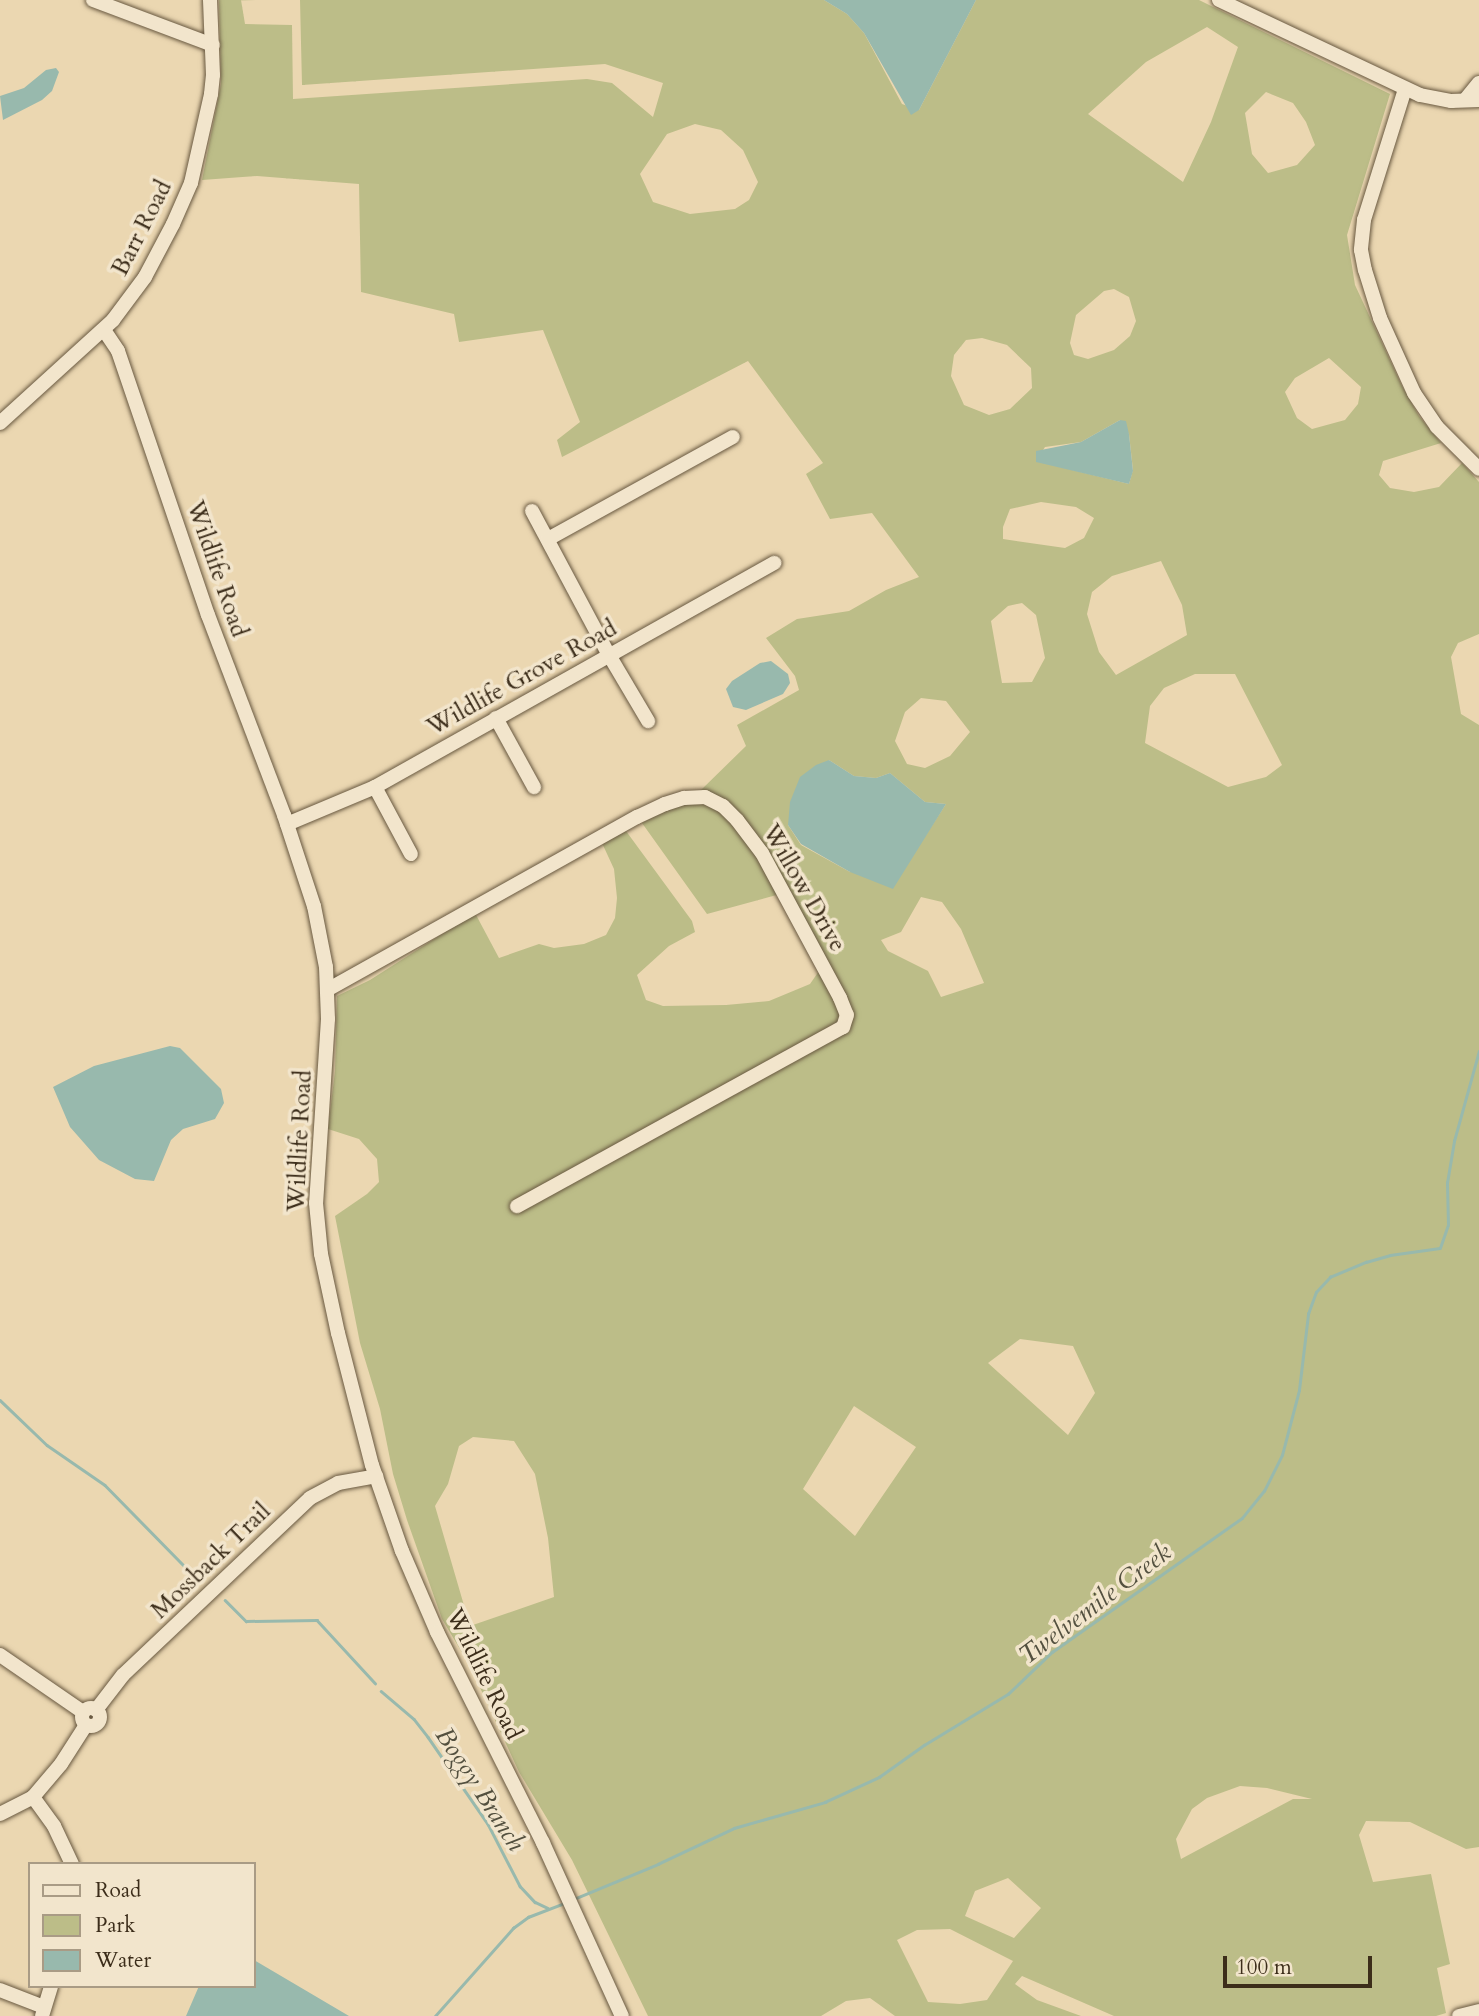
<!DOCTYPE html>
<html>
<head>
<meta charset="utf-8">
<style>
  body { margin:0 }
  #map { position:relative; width:1479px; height:2016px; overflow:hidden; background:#ebd7b1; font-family:Cardo,serif }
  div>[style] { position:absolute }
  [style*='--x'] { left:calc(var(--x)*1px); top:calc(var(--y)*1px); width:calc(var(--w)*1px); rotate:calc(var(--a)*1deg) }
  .green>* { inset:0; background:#bcbd88 }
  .water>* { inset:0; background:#98b9ad }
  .stream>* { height:2.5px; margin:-1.25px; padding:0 1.25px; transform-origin:1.25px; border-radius:1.25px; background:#98b9ad }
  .roads { filter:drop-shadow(0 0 2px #685840) drop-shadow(0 0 2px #685840) }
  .minor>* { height:14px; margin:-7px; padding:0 7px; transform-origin:7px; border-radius:7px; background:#f2e5cc }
  .minor>.ring { margin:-7px; padding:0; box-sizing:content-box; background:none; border:14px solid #f2e5cc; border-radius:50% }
  span { translate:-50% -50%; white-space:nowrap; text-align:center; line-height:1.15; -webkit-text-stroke:7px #f2e5cc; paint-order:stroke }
  .street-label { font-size:24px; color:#3c2d1a }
  .water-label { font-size:26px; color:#53503f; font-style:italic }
  .legend { position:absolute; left:28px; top:1862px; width:228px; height:126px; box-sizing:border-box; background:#f2e5cc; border:2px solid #a99b85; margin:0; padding:9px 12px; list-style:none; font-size:21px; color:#3c2d1a }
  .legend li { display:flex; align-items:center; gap:14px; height:35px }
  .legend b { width:35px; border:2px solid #a99b85 }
  .scale { position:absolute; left:1223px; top:1956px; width:149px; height:32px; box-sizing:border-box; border:4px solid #3c2d1a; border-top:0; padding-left:9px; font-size:21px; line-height:24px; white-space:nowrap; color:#3c2d1a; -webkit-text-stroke:5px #f2e5cc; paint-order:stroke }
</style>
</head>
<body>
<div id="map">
  <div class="green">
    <div style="clip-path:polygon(evenodd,219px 0,241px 0,245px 24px,292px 25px,293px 99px,587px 79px,612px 83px,653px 117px,663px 83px,605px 64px,302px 85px,300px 0,824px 0,847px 14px,864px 33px,902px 104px,919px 110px,976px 0,1199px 0,1390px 94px,1347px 235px,1355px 285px,1402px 386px,1419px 416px,1441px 443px,1383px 461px,1379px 475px,1390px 488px,1414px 492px,1439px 487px,1462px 463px,1479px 482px,1479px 634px,1458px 643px,1451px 657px,1461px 714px,1479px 725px,1479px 1847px,1466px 1849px,1410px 1822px,1366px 1821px,1359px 1835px,1373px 1882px,1431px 1874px,1450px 1964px,1437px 1968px,1446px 2013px,1436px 2016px,1114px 2016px,1022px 1976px,1015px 1984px,1037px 2000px,1081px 2016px,895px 2016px,870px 1998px,846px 2001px,821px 2016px,648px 2016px,572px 1860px,519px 1772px,470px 1666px,442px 1619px,407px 1520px,393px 1474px,380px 1409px,360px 1343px,335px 1216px,367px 1194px,379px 1182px,377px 1159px,359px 1139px,328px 1129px,335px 1071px,337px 996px,370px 980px,475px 913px,499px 958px,539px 944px,554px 948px,584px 944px,606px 935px,615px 918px,617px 898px,614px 869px,602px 843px,626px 831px,692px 921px,695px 932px,669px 946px,637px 975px,646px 1000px,663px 1006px,726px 1005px,769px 1001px,810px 984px,819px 971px,807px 926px,791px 891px,707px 914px,642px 823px,701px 790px,746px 746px,737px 725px,799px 690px,795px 676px,766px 638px,797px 619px,849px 611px,886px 590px,919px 577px,872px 513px,830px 519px,806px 474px,823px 463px,748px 361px,562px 457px,557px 440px,580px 422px,543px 330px,459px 342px,454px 314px,361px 292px,359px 184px,257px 176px,202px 180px,221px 84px,219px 0,1207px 27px,1238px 47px,1211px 122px,1183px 182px,1088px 114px,1146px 62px,1207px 27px,219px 0,1266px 92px,1293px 103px,1306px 122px,1315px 145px,1297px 165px,1268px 173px,1252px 154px,1245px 113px,1266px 92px,219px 0,695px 124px,721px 130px,743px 150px,758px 182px,749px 200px,735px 209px,690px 214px,653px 202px,640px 174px,667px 134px,695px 124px,219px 0,1114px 289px,1129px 297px,1136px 321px,1130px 336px,1114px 350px,1088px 359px,1074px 355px,1070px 343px,1076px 315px,1104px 291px,1114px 289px,219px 0,982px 338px,1007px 345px,1031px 368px,1032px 388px,1010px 409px,989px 415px,964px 405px,951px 376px,954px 355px,966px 340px,982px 338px,219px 0,1329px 358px,1361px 387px,1358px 404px,1345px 420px,1312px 429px,1297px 418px,1285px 392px,1295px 378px,1329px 358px,219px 0,1120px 420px,1129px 434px,1133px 470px,1129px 484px,1036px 461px,1045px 447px,1081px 442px,1120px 420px,219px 0,1041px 502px,1076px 507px,1094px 518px,1084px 538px,1065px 548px,1003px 539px,1003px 527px,1010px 509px,1041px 502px,219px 0,1161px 561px,1182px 605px,1187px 635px,1116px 675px,1099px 652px,1087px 614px,1092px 592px,1112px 576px,1161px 561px,219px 0,1022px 603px,1036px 615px,1045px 658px,1032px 682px,1002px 683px,991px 621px,1008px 606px,1022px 603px,219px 0,1195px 674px,1235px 674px,1282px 765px,1266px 777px,1228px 787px,1145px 743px,1150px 706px,1164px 688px,1195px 674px,219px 0,921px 698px,946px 701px,970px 732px,950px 756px,925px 768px,907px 764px,895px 741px,905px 712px,921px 698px,219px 0,829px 760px,854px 776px,876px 778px,890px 773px,925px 802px,946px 804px,920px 844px,850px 872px,801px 845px,788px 825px,829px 760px,219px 0,921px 897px,942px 902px,961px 929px,984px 983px,941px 997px,928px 971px,888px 951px,881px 940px,901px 932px,921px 897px,219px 0,1020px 1339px,1073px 1346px,1095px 1393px,1068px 1435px,988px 1363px,1020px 1339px,219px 0,854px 1406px,916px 1447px,855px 1536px,803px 1489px,854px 1406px,219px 0,473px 1437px,514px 1441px,535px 1474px,548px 1538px,554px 1597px,470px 1626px,435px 1506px,448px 1484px,459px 1446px,473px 1437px,219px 0,1240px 1786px,1267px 1788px,1312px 1799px,1293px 1799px,1181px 1859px,1176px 1839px,1192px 1809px,1207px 1798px,1240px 1786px,219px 0,1008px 1878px,1041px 1908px,1014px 1938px,965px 1916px,975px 1891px,1008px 1878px,219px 0,950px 1929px,1013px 1961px,987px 2000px,960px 2004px,928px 2002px,897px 1940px,917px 1930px,950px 1929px)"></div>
  </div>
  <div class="water">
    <div style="clip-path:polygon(824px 0,976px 0,919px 110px,911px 115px,864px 33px,847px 14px)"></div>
    <div style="clip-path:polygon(56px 68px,59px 72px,52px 91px,42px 100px,3px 120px,0 96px,24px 88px,46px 70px)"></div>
    <div style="clip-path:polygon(1120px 420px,1126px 421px,1129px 434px,1133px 471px,1129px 484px,1036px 462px,1036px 451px,1081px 442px)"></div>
    <div style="clip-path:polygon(771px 661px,788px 674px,790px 683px,783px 694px,746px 710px,733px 707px,726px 689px,732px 681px,760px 663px)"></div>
    <div style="clip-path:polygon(829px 760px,854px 776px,876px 778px,890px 773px,925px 802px,946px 804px,893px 889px,850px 872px,801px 844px,788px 825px,790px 802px,800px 777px,816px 765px)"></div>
    <div style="clip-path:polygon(170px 1046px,180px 1048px,221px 1089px,224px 1103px,215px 1119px,183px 1129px,171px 1140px,154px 1181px,135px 1179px,99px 1160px,70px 1127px,53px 1087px,94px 1066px)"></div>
    <div style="clip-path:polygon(254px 1960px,349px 2016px,186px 2016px,199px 1986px,254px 1986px)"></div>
  </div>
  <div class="stream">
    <div style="--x:0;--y:1400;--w:65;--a:43.8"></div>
    <div style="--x:47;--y:1445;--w:70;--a:34.6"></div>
    <div style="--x:105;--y:1485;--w:134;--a:45.6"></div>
    <div style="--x:225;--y:1600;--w:30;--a:45"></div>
    <div style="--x:246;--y:1621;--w:71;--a:-0.8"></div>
    <div style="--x:317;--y:1620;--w:86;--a:47.4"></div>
    <div style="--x:381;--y:1691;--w:43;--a:40.3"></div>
    <div style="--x:414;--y:1719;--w:23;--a:52"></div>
    <div style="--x:428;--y:1737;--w:106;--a:55.4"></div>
    <div style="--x:488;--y:1824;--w:70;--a:62.7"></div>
    <div style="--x:520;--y:1886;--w:22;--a:47"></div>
    <div style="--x:535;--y:1902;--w:14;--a:25"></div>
    <div style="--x:574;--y:1899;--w:91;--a:-22.6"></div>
    <div style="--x:658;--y:1864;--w:84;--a:-25.3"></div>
    <div style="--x:734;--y:1828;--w:95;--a:-15.9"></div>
    <div style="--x:825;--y:1802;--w:60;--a:-24.8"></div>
    <div style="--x:879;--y:1777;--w:55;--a:-35.4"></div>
    <div style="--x:924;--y:1745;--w:98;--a:-31.3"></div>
    <div style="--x:1008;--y:1694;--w:61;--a:-43.7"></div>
    <div style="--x:1052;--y:1652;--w:232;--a:-35.2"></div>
    <div style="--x:1242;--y:1518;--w:35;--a:-51"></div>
    <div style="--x:1264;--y:1491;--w:40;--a:-63.4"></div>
    <div style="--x:1282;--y:1455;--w:67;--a:-75.3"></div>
    <div style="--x:1299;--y:1390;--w:77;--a:-83.2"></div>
    <div style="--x:1308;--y:1314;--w:23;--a:-70"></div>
    <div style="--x:1316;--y:1292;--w:21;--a:-47"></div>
    <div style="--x:1330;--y:1277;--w:39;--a:-23"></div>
    <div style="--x:1366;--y:1262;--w:25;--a:-16"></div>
    <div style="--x:1390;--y:1255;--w:50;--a:-8"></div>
    <div style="--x:1440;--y:1248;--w:24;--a:-71"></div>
    <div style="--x:1448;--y:1225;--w:42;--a:-91.4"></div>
    <div style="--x:1447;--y:1183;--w:43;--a:-80.5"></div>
    <div style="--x:1454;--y:1141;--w:93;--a:-74.5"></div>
    <div style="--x:435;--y:2016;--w:118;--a:-48.4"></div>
    <div style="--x:513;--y:1928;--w:19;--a:-36"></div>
    <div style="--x:528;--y:1917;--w:39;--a:-21"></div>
  </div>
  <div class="roads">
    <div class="minor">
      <div style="--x:93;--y:0;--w:128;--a:20.6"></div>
      <div style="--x:1219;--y:0;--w:222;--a:25.3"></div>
      <div style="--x:1420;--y:95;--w:32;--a:11"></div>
      <div style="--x:1451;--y:101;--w:28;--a:-2"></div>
      <div style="--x:1405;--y:89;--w:137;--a:107.4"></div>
      <div style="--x:1364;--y:220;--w:30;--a:96"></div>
      <div style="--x:1361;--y:250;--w:20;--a:79"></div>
      <div style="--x:1365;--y:270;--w:50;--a:72.6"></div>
      <div style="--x:1380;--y:318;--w:82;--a:65.6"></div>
      <div style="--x:1414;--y:393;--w:41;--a:55.9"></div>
      <div style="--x:1437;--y:427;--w:59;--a:45"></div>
      <div style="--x:1465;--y:100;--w:22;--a:-51"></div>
      <div style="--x:104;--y:330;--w:25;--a:56"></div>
      <div style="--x:118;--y:351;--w:279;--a:71.2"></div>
      <div style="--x:208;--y:615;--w:214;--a:69.2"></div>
      <div style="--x:284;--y:815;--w:96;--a:71.8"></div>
      <div style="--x:314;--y:906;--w:62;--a:78.9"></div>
      <div style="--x:326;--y:967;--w:52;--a:87.8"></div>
      <div style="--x:328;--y:1019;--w:184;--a:93.7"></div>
      <div style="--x:316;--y:1203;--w:51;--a:84.4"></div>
      <div style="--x:321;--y:1254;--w:81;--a:77.9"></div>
      <div style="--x:338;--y:1333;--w:136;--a:75.6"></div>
      <div style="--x:372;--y:1465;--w:91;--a:70.8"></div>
      <div style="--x:402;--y:1551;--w:88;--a:66.6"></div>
      <div style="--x:437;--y:1632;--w:236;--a:63.3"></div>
      <div style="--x:543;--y:1843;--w:190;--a:65.5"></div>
      <div style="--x:0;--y:423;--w:153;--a:-42.3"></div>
      <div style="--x:113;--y:320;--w:54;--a:-53.3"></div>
      <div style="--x:145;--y:277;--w:60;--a:-62.2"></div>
      <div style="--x:173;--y:224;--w:45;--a:-66.3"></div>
      <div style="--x:191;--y:183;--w:91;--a:-77.3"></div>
      <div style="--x:211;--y:94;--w:19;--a:-84"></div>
      <div style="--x:213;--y:75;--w:75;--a:-92.3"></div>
      <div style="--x:532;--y:511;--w:163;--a:61.9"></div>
      <div style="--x:609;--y:655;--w:77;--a:59.4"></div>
      <div style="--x:548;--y:539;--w:211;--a:-28.9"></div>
      <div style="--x:496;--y:718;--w:79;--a:61.2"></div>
      <div style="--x:375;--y:787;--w:76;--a:61.8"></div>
      <div style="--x:287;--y:824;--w:95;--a:-22.8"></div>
      <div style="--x:375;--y:787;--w:458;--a:-29.3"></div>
      <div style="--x:327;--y:990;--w:355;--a:-29.2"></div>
      <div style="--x:637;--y:817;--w:31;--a:-25"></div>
      <div style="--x:665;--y:804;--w:20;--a:-18"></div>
      <div style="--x:684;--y:798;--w:21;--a:-3"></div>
      <div style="--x:705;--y:797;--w:20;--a:27"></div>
      <div style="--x:723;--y:806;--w:20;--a:45"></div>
      <div style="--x:737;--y:820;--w:41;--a:52.9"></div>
      <div style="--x:762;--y:853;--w:165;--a:61.7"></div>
      <div style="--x:840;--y:998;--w:18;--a:68"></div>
      <div style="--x:847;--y:1015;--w:13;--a:108"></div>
      <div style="--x:843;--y:1027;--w:372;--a:151.2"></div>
      <div style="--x:0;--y:1655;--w:101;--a:34.5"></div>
      <div class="ring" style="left:82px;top:1708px;width:4px;height:4px"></div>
      <div style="--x:96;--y:1710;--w:44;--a:-52.4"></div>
      <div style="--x:123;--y:1675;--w:257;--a:-43.4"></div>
      <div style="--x:310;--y:1498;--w:32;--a:-28"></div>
      <div style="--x:338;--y:1483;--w:39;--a:-10"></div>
      <div style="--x:33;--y:1797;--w:36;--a:54"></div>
      <div style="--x:54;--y:1826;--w:42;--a:64.7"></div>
      <div style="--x:0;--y:1814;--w:37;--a:-27"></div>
      <div style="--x:33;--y:1797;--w:43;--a:-49.7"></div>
      <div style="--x:61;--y:1764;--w:46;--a:-57.3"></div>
      <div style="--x:0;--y:1990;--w:47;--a:21.1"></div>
      <div style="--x:42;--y:2016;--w:31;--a:-73"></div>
      <div style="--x:1459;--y:2016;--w:21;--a:-14"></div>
    </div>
  </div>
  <div class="street-label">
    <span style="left:142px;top:228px;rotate:-63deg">Barr Road</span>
    <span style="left:217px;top:569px;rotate:71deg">Wildlife Road</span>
    <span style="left:522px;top:678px;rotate:-29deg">Wildlife Grove Road</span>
    <span style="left:804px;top:888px;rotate:60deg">Willow Drive</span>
    <span style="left:300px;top:1141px;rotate:-87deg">Wildlife Road</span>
    <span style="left:211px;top:1561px;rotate:-44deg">Mossback Trail</span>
    <span style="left:484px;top:1674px;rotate:64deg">Wildlife Road</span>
  </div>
  <div class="water-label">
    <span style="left:1095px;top:1604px;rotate:-37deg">Twelvemile Creek</span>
    <span style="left:480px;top:1789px;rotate:57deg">Boggy Branch</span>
  </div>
  <ul class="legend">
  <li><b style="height:9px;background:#f2e5cc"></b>Road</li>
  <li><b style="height:19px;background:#bcbd88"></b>Park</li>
  <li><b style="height:19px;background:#98b9ad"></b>Water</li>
  </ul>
  <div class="scale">100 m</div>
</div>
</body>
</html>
